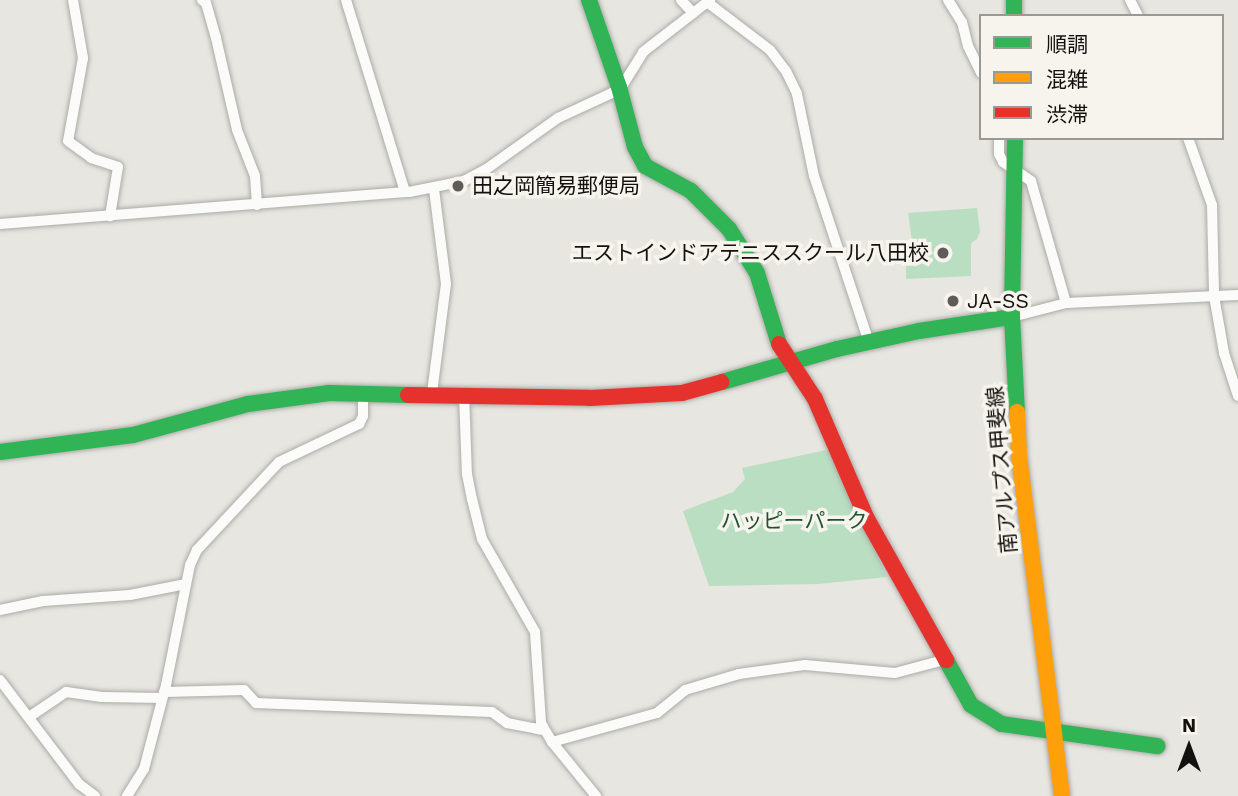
<!DOCTYPE html>
<html>
<head>
<meta charset="utf-8">
<style>
  body { margin:0 }
  #map { position:relative; width:1238px; height:796px; overflow:hidden; background:#e7e6e1; font-family:"Work Sans","Noto Sans JP",sans-serif }
  div>[style] { position:absolute }
  [style*='--x'] { left:calc(var(--x)*1px); top:calc(var(--y)*1px); width:calc(var(--w)*1px); rotate:calc(var(--a)*1deg) }
  .green>* { inset:0; background:#b9dec2 }
  .roads { filter:drop-shadow(0 0 2px #acaba7) drop-shadow(0 0 2px #acaba7) }
  .street>* { height:10px; margin:-5px; padding:0 5px; transform-origin:5px; border-radius:5px; background:#fbfbfa }
  .fast>* { height:16px; margin:-8px; padding:0 8px; transform-origin:8px; border-radius:8px; background:#30b455 }
  .slow>* { height:16px; margin:-8px; padding:0 8px; transform-origin:8px; border-radius:8px; background:#ff9f0a }
  .jam>* { height:16px; margin:-8px; padding:0 8px; transform-origin:8px; border-radius:8px; background:#e5322d }
  .dots>* { width:19px; height:19px; translate:-50% -50%; box-sizing:border-box; border:4px solid #f6f4ec; border-radius:50% }
  span { translate:-50% -50%; white-space:nowrap; text-align:center; line-height:1.15; -webkit-text-stroke:7px #f6f4ec; paint-order:stroke }
  .poi-label { font-size:21px; color:#12110f }
  .left { translate:0 -50%; text-align:left }
  .right { translate:-100% -50%; text-align:right }
  .street-label { font-size:21px; color:#12110f }
  .park-label { font-size:21px; color:#1d5333 }
  .legend { position:absolute; left:979px; top:14px; width:245px; height:126px; box-sizing:border-box; background:#f6f4ec; border:2px solid #9b9994; margin:0; padding:9px 12px; list-style:none; font-size:21px; color:#12110f }
  .legend li { display:flex; align-items:center; gap:14px; height:35px }
  .legend b { width:35px; border:2px solid #9b9994 }
  .north { position:absolute; left:1154px; top:712px; width:70px; height:70px; -webkit-text-stroke:5px #f6f4ec; paint-order:stroke; rotate:0deg; font-size:19px; font-weight:700; line-height:28px; text-align:center; color:#12110f }
  .north::after { content:''; display:block; margin:auto; width:24px; height:32px; background:#12110f; clip-path:polygon(50% 0,100% 100%,50% 72%,0 100%) }
</style>
</head>
<body>
<div id="map">
  <div class="green">
    <div style="clip-path:polygon(977px 208px,980px 232px,977px 239px,971px 243px,971px 276px,906px 279px,906px 266px,915px 262px,908px 213px)"></div>
    <div style="clip-path:polygon(831px 449px,887px 577px,818px 584px,709px 586px,683px 511px,733px 492px,745px 479px,742px 468px)"></div>
  </div>
  <div class="roads">
    <div class="street">
      <div style="--x:73;--y:0;--w:59;--a:80.2"></div>
      <div style="--x:83;--y:58;--w:84;--a:100.2"></div>
      <div style="--x:68;--y:141;--w:29;--a:36"></div>
      <div style="--x:91;--y:158;--w:28;--a:18"></div>
      <div style="--x:118;--y:167;--w:50;--a:99.3"></div>
      <div style="--x:202;--y:0;--w:5;--a:37"></div>
      <div style="--x:206;--y:3;--w:36;--a:74"></div>
      <div style="--x:216;--y:38;--w:94;--a:77.1"></div>
      <div style="--x:237;--y:130;--w:49;--a:68.6"></div>
      <div style="--x:255;--y:176;--w:29;--a:86"></div>
      <div style="--x:346;--y:0;--w:201;--a:72.9"></div>
      <div style="--x:681;--y:0;--w:18;--a:47"></div>
      <div style="--x:948;--y:0;--w:26;--a:58"></div>
      <div style="--x:962;--y:22;--w:25;--a:76"></div>
      <div style="--x:968;--y:46;--w:30;--a:64"></div>
      <div style="--x:1130;--y:0;--w:18;--a:63"></div>
      <div style="--x:707;--y:2;--w:79;--a:37.3"></div>
      <div style="--x:770;--y:50;--w:26;--a:53"></div>
      <div style="--x:786;--y:71;--w:25;--a:64"></div>
      <div style="--x:797;--y:94;--w:84;--a:78.3"></div>
      <div style="--x:814;--y:176;--w:175;--a:71.7"></div>
      <div style="--x:999;--y:138;--w:16;--a:90"></div>
      <div style="--x:999;--y:154;--w:9;--a:63"></div>
      <div style="--x:1003;--y:162;--w:34;--a:34"></div>
      <div style="--x:1031;--y:181;--w:127;--a:74"></div>
      <div style="--x:1188;--y:138;--w:71;--a:70.3"></div>
      <div style="--x:1212;--y:205;--w:91;--a:88.7"></div>
      <div style="--x:1214;--y:296;--w:58;--a:80"></div>
      <div style="--x:1224;--y:353;--w:45;--a:72"></div>
      <div style="--x:0;--y:224;--w:410;--a:-4.5"></div>
      <div style="--x:409;--y:192;--w:56;--a:-11.3"></div>
      <div style="--x:464;--y:181;--w:24;--a:-28"></div>
      <div style="--x:485;--y:170;--w:90;--a:-35.5"></div>
      <div style="--x:558;--y:118;--w:62;--a:-24.9"></div>
      <div style="--x:614;--y:92;--w:13;--a:-42"></div>
      <div style="--x:624;--y:83;--w:36;--a:-58"></div>
      <div style="--x:643;--y:52;--w:85;--a:-37.8"></div>
      <div style="--x:1012;--y:317;--w:56;--a:-14.5"></div>
      <div style="--x:1066;--y:303;--w:172;--a:-2.7"></div>
      <div style="--x:432;--y:393;--w:110;--a:-82.7"></div>
      <div style="--x:446;--y:284;--w:96;--a:-97.2"></div>
      <div style="--x:464;--y:394;--w:80;--a:87.9"></div>
      <div style="--x:467;--y:474;--w:25;--a:79"></div>
      <div style="--x:472;--y:499;--w:41;--a:76"></div>
      <div style="--x:482;--y:539;--w:107;--a:60.3"></div>
      <div style="--x:535;--y:632;--w:91;--a:86.2"></div>
      <div style="--x:541;--y:723;--w:22;--a:60"></div>
      <div style="--x:552;--y:742;--w:70;--a:50.8"></div>
      <div style="--x:0;--y:610;--w:44;--a:-11.8"></div>
      <div style="--x:43;--y:601;--w:87;--a:-3.9"></div>
      <div style="--x:130;--y:595;--w:57;--a:-11.1"></div>
      <div style="--x:0;--y:680;--w:131;--a:52.8"></div>
      <div style="--x:79;--y:784;--w:20;--a:37"></div>
      <div style="--x:164;--y:692;--w:80;--a:-1.4"></div>
      <div style="--x:244;--y:690;--w:18;--a:47"></div>
      <div style="--x:256;--y:703;--w:236;--a:2.2"></div>
      <div style="--x:492;--y:712;--w:19;--a:36"></div>
      <div style="--x:507;--y:723;--w:38;--a:11"></div>
      <div style="--x:29;--y:717;--w:45;--a:-34"></div>
      <div style="--x:66;--y:692;--w:36;--a:8"></div>
      <div style="--x:102;--y:697;--w:60;--a:1"></div>
      <div style="--x:552;--y:742;--w:109;--a:-15.4"></div>
      <div style="--x:657;--y:713;--w:36;--a:-39"></div>
      <div style="--x:685;--y:690;--w:56;--a:-16.5"></div>
      <div style="--x:739;--y:674;--w:67;--a:-7.8"></div>
      <div style="--x:805;--y:665;--w:90;--a:5.1"></div>
      <div style="--x:895;--y:673;--w:51;--a:-14.9"></div>
      <div style="--x:127;--y:796;--w:32;--a:-58"></div>
      <div style="--x:144;--y:769;--w:87;--a:-75.3"></div>
      <div style="--x:166;--y:685;--w:122;--a:-78.7"></div>
      <div style="--x:190;--y:565;--w:17;--a:-65"></div>
      <div style="--x:197;--y:550;--w:120;--a:-47"></div>
      <div style="--x:279;--y:462;--w:89;--a:-25.4"></div>
      <div style="--x:359;--y:424;--w:9;--a:-63"></div>
      <div style="--x:363;--y:416;--w:23;--a:-90"></div>
    </div>
    <div class="fast">
      <div style="--x:589;--y:0;--w:92;--a:71"></div>
      <div style="--x:619;--y:87;--w:62;--a:75.1"></div>
      <div style="--x:635;--y:147;--w:21;--a:62"></div>
      <div style="--x:645;--y:166;--w:52;--a:28.5"></div>
      <div style="--x:691;--y:191;--w:54;--a:45"></div>
      <div style="--x:729;--y:229;--w:52;--a:57.5"></div>
      <div style="--x:757;--y:273;--w:74;--a:72.8"></div>
      <div style="--x:1014;--y:0;--w:16;--a:90"></div>
      <div style="--x:1015;--y:138;--w:179;--a:91"></div>
      <div style="--x:1012;--y:317;--w:95;--a:87"></div>
      <div style="--x:722;--y:382;--w:120;--a:-16"></div>
      <div style="--x:837;--y:349;--w:84;--a:-12.4"></div>
      <div style="--x:919;--y:331;--w:94;--a:-8.6"></div>
      <div style="--x:0;--y:452;--w:134;--a:-7.3"></div>
      <div style="--x:133;--y:435;--w:119;--a:-15.1"></div>
      <div style="--x:248;--y:404;--w:82;--a:-7.7"></div>
      <div style="--x:329;--y:393;--w:79;--a:1.5"></div>
      <div style="--x:946;--y:660;--w:51;--a:60.9"></div>
      <div style="--x:971;--y:705;--w:36;--a:32"></div>
      <div style="--x:1002;--y:724;--w:157;--a:8.1"></div>
    </div>
    <div class="slow">
      <div style="--x:1017;--y:412;--w:44;--a:87.4"></div>
      <div style="--x:1019;--y:456;--w:343;--a:82.8"></div>
    </div>
    <div class="jam">
      <div style="--x:779;--y:344;--w:66;--a:56.8"></div>
      <div style="--x:815;--y:399;--w:131;--a:66.6"></div>
      <div style="--x:867;--y:519;--w:162;--a:60.7"></div>
      <div style="--x:408;--y:395;--w:182;--a:0.9"></div>
      <div style="--x:590;--y:398;--w:92;--a:-3.1"></div>
      <div style="--x:682;--y:393;--w:41;--a:-15.4"></div>
    </div>
  </div>
  <div class="dots">
    <div style="left:458px;top:186px;background:#5d5c58"></div>
    <div style="left:943px;top:253px;background:#5d5c58"></div>
    <div style="left:953px;top:301px;background:#5d5c58"></div>
  </div>
  <div class="poi-label">
    <span class="left" style="left:472px;top:186px">田之岡簡易郵便局</span>
    <span class="right" style="left:929px;top:253px">エストインドアテニススクール八田校</span>
    <span class="left" style="left:967px;top:301px">JA-SS</span>
  </div>
  <div class="street-label">
    <span style="left:1002px;top:470px;rotate:-95deg">南アルプス甲斐線</span>
  </div>
  <div class="park-label">
    <span style="left:794px;top:521px">ハッピーパーク</span>
  </div>
  <ul class="legend">
  <li><b style="height:9px;background:#30b455"></b>順調</li>
  <li><b style="height:9px;background:#ff9f0a"></b>混雑</li>
  <li><b style="height:9px;background:#e5322d"></b>渋滞</li>
  </ul>
  <div class="north">N</div>
</div>
</body>
</html>
